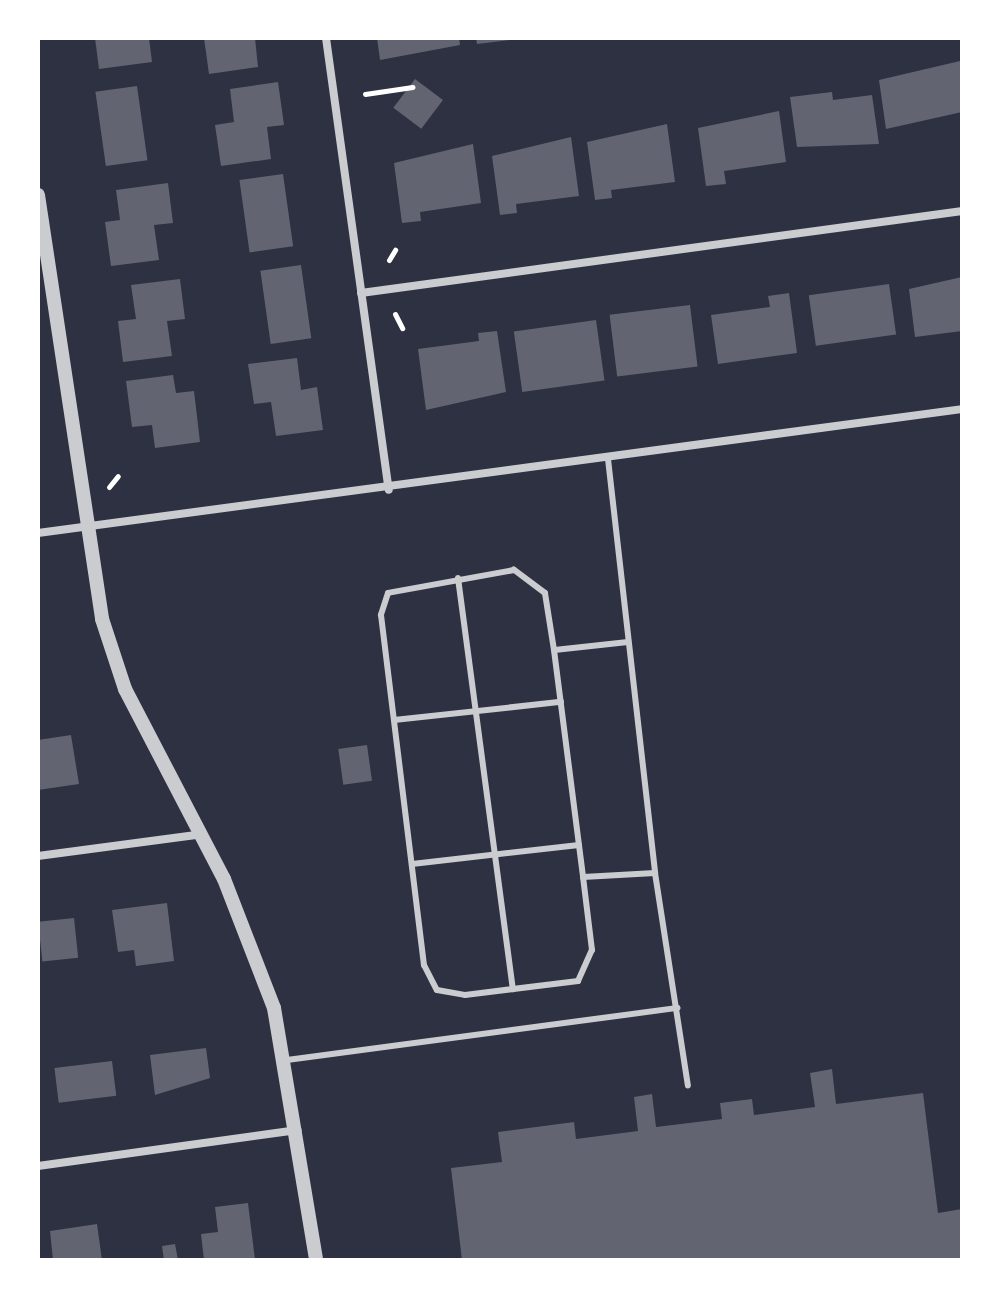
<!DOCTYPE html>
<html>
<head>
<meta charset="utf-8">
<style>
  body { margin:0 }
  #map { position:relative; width:1000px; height:1298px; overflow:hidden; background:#2d3142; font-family:Jost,sans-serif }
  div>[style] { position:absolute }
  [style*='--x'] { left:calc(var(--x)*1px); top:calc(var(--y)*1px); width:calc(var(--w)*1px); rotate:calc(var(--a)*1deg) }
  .building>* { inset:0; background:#626471; transform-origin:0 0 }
  .path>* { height:5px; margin:-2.5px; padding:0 2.5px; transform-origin:2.5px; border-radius:2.5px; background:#fff }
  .service>* { height:6px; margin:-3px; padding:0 3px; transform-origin:3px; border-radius:3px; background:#caccd0 }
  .minor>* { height:8px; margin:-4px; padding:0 4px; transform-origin:4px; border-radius:4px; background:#caccd0 }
  .tertiary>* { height:14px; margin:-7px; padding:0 7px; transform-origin:7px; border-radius:7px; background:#caccd0 }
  span { translate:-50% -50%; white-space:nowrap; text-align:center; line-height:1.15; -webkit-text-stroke:6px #fff; paint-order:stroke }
  .frame { position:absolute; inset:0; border:40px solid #fff; pointer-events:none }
</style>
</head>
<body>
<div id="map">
  <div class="building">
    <div style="clip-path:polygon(95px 38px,149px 38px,152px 62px,99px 69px)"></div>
    <div style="clip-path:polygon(204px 38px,255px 38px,258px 67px,209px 74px)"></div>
    <div style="clip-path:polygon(377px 38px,459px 38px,460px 45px,380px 60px)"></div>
    <div style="clip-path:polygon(476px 38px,509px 38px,510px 40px,477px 44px)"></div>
    <div style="clip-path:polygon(960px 61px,962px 112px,886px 129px,879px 80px)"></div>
    <div style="left:415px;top:79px;width:35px;height:36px;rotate:37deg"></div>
    <div style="clip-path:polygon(278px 82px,284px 125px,267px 127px,271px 159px,221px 166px,215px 125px,234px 122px,230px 89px)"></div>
    <div style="left:137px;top:86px;width:75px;height:42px;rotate:82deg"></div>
    <div style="clip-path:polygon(832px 92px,833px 100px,872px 95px,879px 144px,797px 147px,790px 97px)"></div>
    <div style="clip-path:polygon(779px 111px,786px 162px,724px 171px,726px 184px,706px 186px,698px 128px)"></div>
    <div style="clip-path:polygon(667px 124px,675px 182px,611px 190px,612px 198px,595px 200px,587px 142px)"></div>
    <div style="clip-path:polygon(571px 137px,579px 196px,516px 204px,517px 213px,500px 215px,492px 156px)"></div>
    <div style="clip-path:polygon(473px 144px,481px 203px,420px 212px,421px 221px,402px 223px,394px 163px)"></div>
    <div style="left:283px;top:174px;width:73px;height:44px;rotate:82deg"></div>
    <div style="clip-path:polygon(168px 183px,173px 223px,154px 225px,159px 260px,111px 266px,105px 222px,120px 220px,116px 190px)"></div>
    <div style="left:301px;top:265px;width:74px;height:41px;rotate:82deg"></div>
    <div style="clip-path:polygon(962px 277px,962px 331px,915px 337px,909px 289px)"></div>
    <div style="clip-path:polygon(180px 279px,185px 319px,167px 321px,172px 356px,123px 362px,118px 321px,136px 319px,131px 285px)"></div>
    <div style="left:889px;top:284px;width:51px;height:81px;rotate:82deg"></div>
    <div style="clip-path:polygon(789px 293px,797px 353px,718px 364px,711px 315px,770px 307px,768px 296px)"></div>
    <div style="left:690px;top:305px;width:62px;height:81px;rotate:83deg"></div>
    <div style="left:596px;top:320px;width:61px;height:83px;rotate:82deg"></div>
    <div style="clip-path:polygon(497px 331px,506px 392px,426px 410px,418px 349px,479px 341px,478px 333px)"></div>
    <div style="clip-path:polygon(297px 358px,301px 390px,317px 387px,323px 430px,276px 436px,271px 402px,254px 404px,248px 364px)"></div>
    <div style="clip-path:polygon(173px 375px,176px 393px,194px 391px,200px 442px,155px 448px,152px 425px,132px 427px,126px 381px)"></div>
    <div style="clip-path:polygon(71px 735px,79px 784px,38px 790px,38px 740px)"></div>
    <div style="left:367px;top:745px;width:36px;height:29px;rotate:82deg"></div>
    <div style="clip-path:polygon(167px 903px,174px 961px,136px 966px,134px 950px,118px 952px,112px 910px)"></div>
    <div style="left:74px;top:918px;width:40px;height:36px;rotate:84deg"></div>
    <div style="clip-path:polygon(206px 1048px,210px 1078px,155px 1095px,150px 1055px)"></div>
    <div style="left:112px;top:1061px;width:35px;height:58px;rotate:83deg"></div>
    <div style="clip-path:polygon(832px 1069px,836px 1104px,923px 1093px,938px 1213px,962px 1209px,962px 1260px,462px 1260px,451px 1168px,502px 1162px,498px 1132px,574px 1122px,576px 1139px,638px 1131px,634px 1097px,652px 1094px,656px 1127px,722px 1119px,720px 1103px,752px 1099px,754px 1115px,815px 1107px,810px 1073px)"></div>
    <div style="clip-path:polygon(248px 1203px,255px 1260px,204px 1260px,201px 1234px,218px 1232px,215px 1207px)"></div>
    <div style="clip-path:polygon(97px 1224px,102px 1260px,53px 1260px,50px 1231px)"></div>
    <div style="clip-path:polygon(175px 1244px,178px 1260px,164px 1260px,162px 1246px)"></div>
  </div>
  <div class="path">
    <div style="--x:365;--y:94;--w:48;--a:-8.5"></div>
    <div style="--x:389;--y:260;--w:12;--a:-59"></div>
    <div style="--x:395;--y:314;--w:16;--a:63"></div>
    <div style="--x:109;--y:487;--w:14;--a:-51"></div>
  </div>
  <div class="service">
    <div style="--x:608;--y:459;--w:417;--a:83.5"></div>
    <div style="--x:655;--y:873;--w:215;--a:81.2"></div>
    <div style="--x:458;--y:578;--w:415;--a:82.4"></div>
    <div style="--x:628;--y:642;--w:74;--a:173.8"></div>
    <div style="--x:554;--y:650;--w:58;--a:-99"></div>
    <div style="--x:545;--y:593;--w:39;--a:-143"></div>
    <div style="--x:514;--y:570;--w:128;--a:169.7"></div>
    <div style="--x:388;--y:593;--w:23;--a:108"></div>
    <div style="--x:381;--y:615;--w:353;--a:83"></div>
    <div style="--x:424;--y:965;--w:28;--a:63"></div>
    <div style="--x:437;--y:990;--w:28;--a:10"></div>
    <div style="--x:465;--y:995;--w:114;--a:-7.1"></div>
    <div style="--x:578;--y:981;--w:34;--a:-66"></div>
    <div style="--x:592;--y:950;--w:74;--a:-97"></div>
    <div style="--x:583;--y:877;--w:72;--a:-3.2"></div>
    <div style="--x:554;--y:650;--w:229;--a:82.7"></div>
    <div style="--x:394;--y:720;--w:168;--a:-6.2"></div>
    <div style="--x:412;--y:864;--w:168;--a:-6.5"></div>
    <div style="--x:287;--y:1060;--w:394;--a:-7.6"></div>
  </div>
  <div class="minor">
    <div style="--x:326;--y:38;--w:456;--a:82.1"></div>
    <div style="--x:361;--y:293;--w:607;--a:-7.77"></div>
    <div style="--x:38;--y:533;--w:932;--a:-7.64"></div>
    <div style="--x:38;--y:856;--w:165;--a:-7.6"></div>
    <div style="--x:38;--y:1166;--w:262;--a:-7.9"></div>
  </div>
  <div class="tertiary">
    <div style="--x:38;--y:195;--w:429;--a:81.4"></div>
    <div style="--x:102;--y:619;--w:74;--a:71.8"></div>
    <div style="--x:125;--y:689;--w:214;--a:62.5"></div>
    <div style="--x:224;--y:879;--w:138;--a:68.8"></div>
    <div style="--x:274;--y:1008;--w:255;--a:80.5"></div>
  </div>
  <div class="frame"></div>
</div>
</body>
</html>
